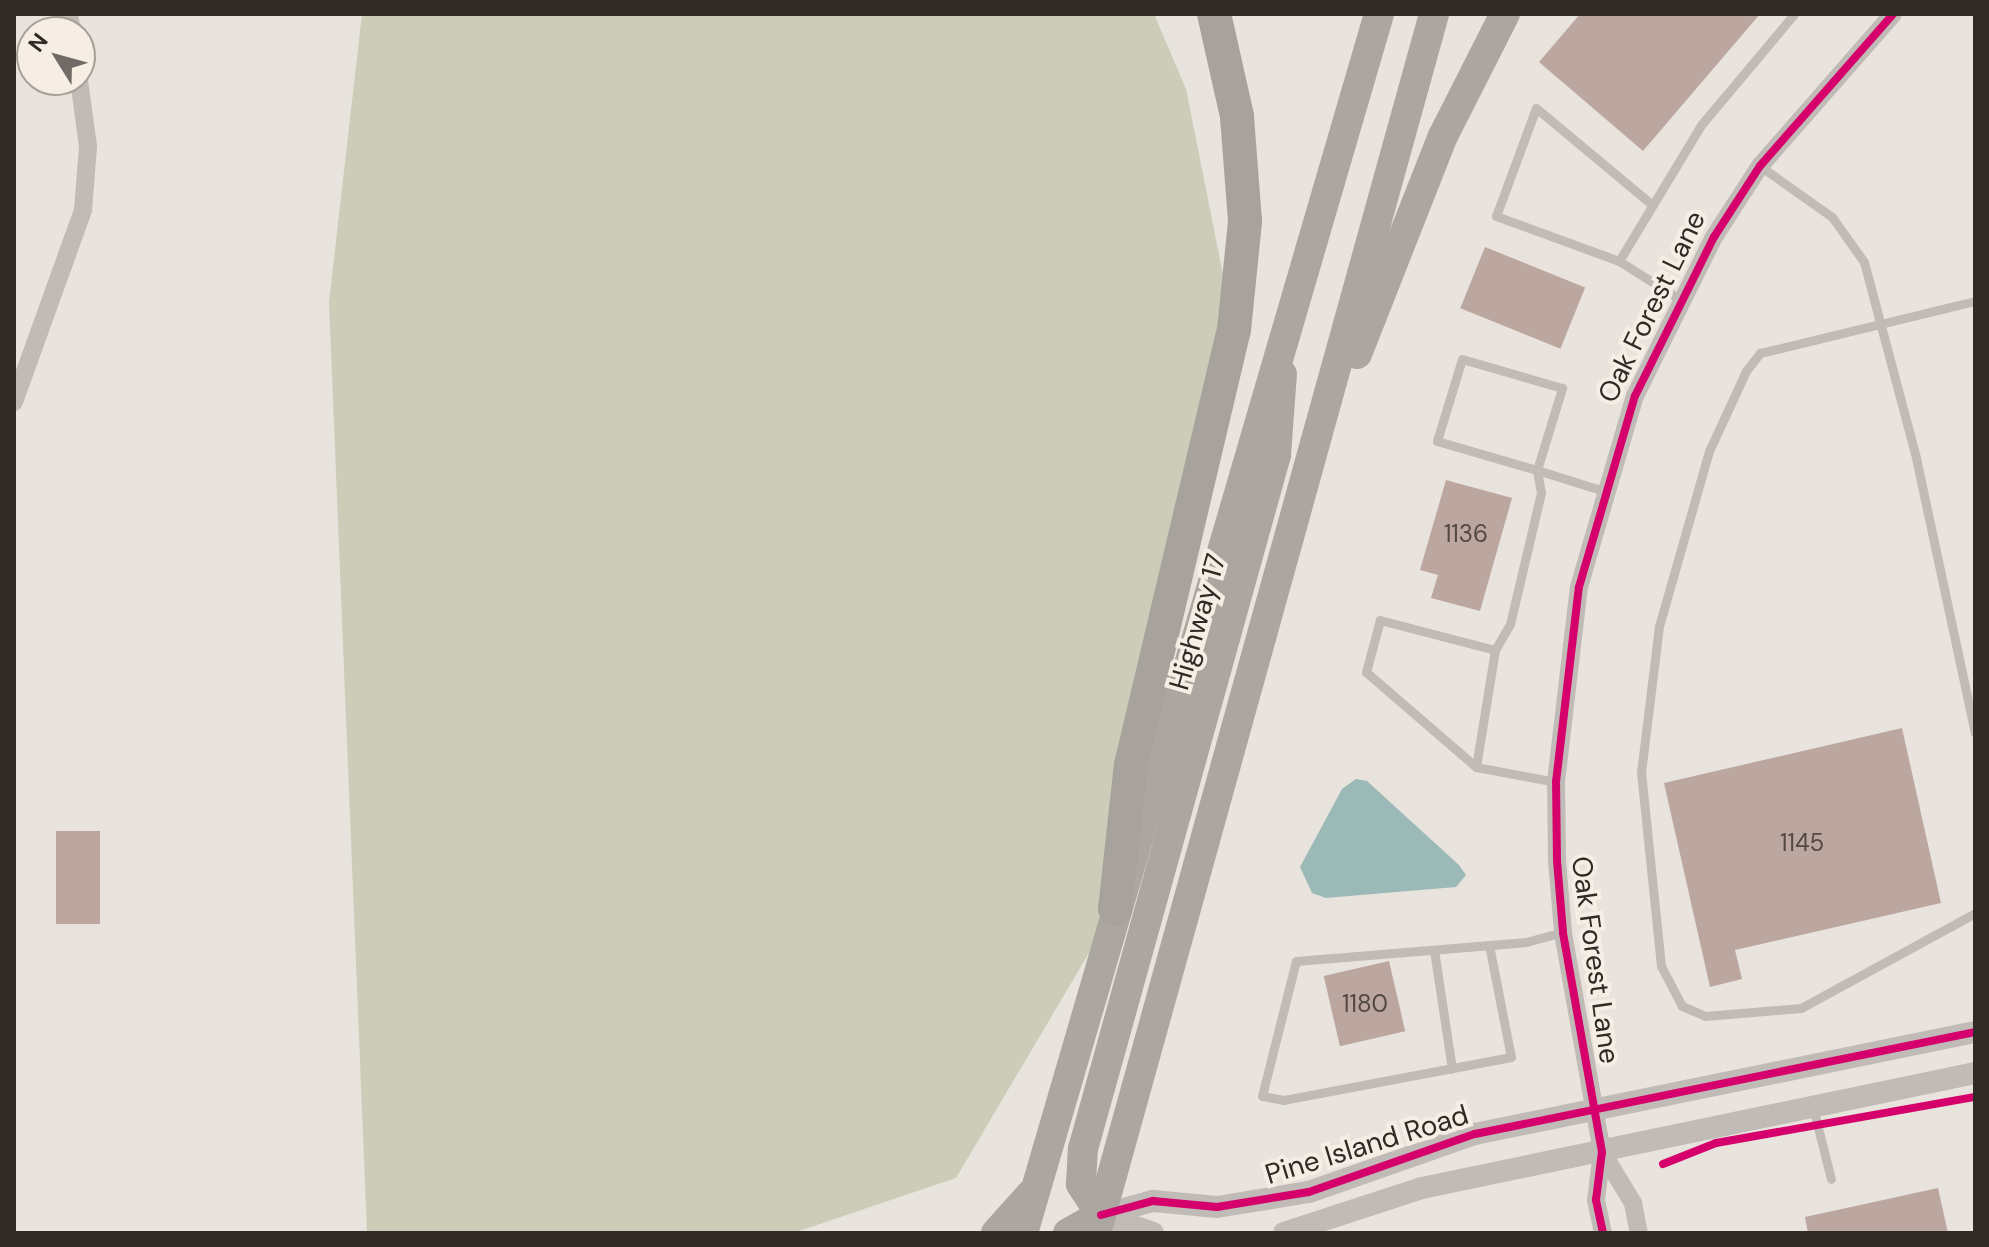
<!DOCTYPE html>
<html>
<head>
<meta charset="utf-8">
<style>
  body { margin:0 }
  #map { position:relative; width:1989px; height:1247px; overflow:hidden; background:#e9e3dd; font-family:"DM Sans",sans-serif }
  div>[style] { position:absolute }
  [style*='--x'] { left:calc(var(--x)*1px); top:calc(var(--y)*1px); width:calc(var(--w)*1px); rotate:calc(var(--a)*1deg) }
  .green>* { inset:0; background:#cbcdb8 }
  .water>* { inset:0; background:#9bbab7 }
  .building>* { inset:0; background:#bba7a0; transform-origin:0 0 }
  .service>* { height:9px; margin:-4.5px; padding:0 4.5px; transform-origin:4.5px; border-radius:4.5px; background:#c1bbb7 }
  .minor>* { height:18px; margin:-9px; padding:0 9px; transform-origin:9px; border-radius:9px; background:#c1bbb7 }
  .tertiary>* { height:22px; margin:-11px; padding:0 11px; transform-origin:11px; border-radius:11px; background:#c1bbb7 }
  .trunk>* { height:30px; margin:-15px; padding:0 15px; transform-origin:15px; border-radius:15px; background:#aca6a1 }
  .motorway>* { height:34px; margin:-17px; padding:0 17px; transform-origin:17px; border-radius:17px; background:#a8a29c }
  .cycleway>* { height:8px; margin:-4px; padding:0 4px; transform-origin:4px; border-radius:4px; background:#d6006c }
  span { translate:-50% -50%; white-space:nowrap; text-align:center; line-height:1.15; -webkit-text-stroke:8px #f6ede4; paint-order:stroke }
  .number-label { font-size:24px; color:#544844 }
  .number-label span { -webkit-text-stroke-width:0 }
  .street-label { font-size:28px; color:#312926 }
  .frame { position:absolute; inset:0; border:16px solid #312926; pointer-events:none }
  .north { position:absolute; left:16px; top:16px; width:80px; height:80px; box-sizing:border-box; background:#f6ede4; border:2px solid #a79f98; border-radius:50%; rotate:307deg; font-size:22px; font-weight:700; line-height:32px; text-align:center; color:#312926 }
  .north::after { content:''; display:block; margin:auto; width:28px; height:36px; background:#716a66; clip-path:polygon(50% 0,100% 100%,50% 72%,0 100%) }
</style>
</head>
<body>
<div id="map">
  <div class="green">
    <div style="clip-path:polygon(362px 14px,1154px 14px,1186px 89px,1234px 330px,1115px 909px,956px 1178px,793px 1233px,367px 1233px,329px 302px)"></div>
  </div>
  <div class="water">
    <div style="clip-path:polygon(1356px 779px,1367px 781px,1459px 865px,1466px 875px,1456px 887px,1326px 898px,1312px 893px,1300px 867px,1342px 789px)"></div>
  </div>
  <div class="building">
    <div style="clip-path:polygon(1580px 14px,1760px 14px,1643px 151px,1539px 62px)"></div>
    <div style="left:1485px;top:247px;width:108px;height:66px;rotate:22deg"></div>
    <div style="clip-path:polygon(1446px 480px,1512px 498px,1480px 611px,1431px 598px,1438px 575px,1420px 570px)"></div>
    <div style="clip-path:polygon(1902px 728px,1941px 903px,1735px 950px,1742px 979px,1710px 987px,1664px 783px)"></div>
    <div style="left:100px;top:831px;width:93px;height:44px;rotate:90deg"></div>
    <div style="left:1389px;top:961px;width:72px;height:67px;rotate:77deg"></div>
    <div style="clip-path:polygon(1938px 1188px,1948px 1233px,1808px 1233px,1805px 1217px)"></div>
  </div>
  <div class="service">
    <div style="--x:1760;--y:166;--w:88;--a:35.3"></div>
    <div style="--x:1832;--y:217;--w:55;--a:54.6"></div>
    <div style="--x:1864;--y:262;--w:203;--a:75.1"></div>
    <div style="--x:1916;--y:458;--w:281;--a:77.9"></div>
    <div style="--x:1619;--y:261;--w:131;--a:-159.9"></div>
    <div style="--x:1496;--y:216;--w:115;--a:-69.7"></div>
    <div style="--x:1536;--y:108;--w:148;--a:39.8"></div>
    <div style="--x:1681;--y:300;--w:73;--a:-147.8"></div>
    <div style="--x:1619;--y:261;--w:159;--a:-58.9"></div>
    <div style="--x:1701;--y:125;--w:145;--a:-50"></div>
    <div style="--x:1975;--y:301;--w:221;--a:166.4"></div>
    <div style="--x:1760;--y:353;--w:23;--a:128"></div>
    <div style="--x:1746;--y:371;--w:88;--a:114.8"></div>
    <div style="--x:1709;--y:451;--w:182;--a:105.9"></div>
    <div style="--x:1659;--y:626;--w:147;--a:97"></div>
    <div style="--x:1641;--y:772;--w:195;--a:84.1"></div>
    <div style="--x:1661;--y:966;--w:45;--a:62.3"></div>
    <div style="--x:1682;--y:1006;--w:25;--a:23"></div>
    <div style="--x:1705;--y:1016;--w:96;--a:-4.8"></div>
    <div style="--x:1801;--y:1008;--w:198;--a:-28.6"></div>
    <div style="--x:1495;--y:650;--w:119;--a:-165.4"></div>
    <div style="--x:1380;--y:620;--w:54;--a:105.1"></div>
    <div style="--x:1366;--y:672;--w:145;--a:40.8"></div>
    <div style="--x:1476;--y:767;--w:81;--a:10.6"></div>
    <div style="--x:1476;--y:767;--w:119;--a:-80.8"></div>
    <div style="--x:1495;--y:650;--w:30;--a:-60"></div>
    <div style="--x:1510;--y:624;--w:135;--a:-76.7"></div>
    <div style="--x:1541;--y:493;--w:23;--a:-100"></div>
    <div style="--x:1537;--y:470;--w:86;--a:-73"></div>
    <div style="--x:1562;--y:388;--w:104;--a:-163.8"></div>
    <div style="--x:1462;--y:359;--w:86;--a:107"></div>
    <div style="--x:1437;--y:441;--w:104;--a:16.2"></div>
    <div style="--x:1537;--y:470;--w:70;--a:17.4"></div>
    <div style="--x:1489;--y:945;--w:114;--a:78.9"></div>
    <div style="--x:1511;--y:1057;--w:231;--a:169.3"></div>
    <div style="--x:1284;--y:1100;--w:22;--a:-170"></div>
    <div style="--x:1262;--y:1096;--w:139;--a:-75.9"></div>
    <div style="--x:1296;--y:961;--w:231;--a:-4.7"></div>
    <div style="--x:1526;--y:942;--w:38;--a:-15"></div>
    <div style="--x:1434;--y:950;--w:120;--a:81.4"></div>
    <div style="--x:1813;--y:1108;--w:73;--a:75.8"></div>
  </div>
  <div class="minor">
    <div style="--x:69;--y:14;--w:18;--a:81"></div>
    <div style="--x:14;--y:402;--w:204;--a:-70.2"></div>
    <div style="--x:83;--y:210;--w:64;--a:-85.5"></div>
    <div style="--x:88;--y:146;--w:67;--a:-97.8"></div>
    <div style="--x:1602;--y:1152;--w:60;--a:58.7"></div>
    <div style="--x:1633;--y:1203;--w:31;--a:79"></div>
    <div style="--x:1603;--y:1233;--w:34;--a:-102"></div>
    <div style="--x:1596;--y:1200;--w:48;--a:-82.9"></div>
    <div style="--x:1602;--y:1152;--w:223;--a:-100.1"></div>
    <div style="--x:1563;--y:932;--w:72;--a:-94.8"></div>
    <div style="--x:1557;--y:860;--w:78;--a:-90.7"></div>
    <div style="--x:1556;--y:782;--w:196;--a:-83.3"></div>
    <div style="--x:1579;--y:587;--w:199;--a:-73.7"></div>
    <div style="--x:1635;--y:396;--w:178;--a:-63.6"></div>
    <div style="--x:1714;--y:237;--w:85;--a:-57.1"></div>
    <div style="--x:1760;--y:166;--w:202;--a:-48.8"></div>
  </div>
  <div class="tertiary">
    <div style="--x:1101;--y:1215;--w:54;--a:-15.1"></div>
    <div style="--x:1153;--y:1201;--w:64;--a:5.4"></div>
    <div style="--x:1217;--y:1207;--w:93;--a:-9.3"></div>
    <div style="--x:1309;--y:1192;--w:176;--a:-19.3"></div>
    <div style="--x:1475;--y:1134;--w:510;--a:-11.53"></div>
    <div style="--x:1101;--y:1215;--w:55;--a:19.1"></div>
    <div style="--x:1284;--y:1233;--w:145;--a:-18.1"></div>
    <div style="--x:1422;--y:1188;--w:565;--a:-11.75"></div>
  </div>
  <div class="trunk">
    <div style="--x:1357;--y:354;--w:234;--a:-68.5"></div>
    <div style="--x:1443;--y:136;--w:137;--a:-63.1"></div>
    <div style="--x:1101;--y:1215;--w:37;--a:-123"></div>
    <div style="--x:1081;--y:1184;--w:35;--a:-87"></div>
    <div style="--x:1083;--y:1149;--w:720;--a:-74.46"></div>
    <div style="--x:1276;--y:455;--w:81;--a:-85.8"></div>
    <div style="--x:996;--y:1233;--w:52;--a:-48.1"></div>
    <div style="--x:1023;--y:1233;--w:1270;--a:-73.72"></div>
    <div style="--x:1068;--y:1233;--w:38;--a:-29"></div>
    <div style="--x:1096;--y:1233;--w:1265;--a:-74.5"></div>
  </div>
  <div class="motorway">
    <div style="--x:1115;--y:909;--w:145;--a:-83.7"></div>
    <div style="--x:1131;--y:765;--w:447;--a:-76.7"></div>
    <div style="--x:1234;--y:330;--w:110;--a:-84.2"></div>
    <div style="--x:1245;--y:221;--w:105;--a:-94.4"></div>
    <div style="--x:1237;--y:116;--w:105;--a:-102.7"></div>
  </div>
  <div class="cycleway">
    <div style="--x:1663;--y:1164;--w:57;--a:-21.6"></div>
    <div style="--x:1716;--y:1143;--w:263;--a:-10.1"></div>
    <div style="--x:1101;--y:1215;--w:54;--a:-15.1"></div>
    <div style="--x:1153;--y:1201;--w:64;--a:5.4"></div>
    <div style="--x:1217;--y:1207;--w:93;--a:-9.3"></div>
    <div style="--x:1309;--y:1192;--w:176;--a:-19.3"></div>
    <div style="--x:1475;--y:1134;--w:510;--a:-11.53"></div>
    <div style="--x:1603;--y:1233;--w:34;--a:-102"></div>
    <div style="--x:1596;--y:1200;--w:48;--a:-82.9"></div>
    <div style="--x:1602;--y:1152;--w:223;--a:-100.1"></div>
    <div style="--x:1563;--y:932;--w:72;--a:-94.8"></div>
    <div style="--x:1557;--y:860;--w:78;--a:-90.7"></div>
    <div style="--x:1556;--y:782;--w:196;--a:-83.3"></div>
    <div style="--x:1579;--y:587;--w:199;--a:-73.7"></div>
    <div style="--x:1635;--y:396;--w:178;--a:-63.6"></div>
    <div style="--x:1714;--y:237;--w:85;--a:-57.1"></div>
    <div style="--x:1760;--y:166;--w:202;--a:-48.8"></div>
  </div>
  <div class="number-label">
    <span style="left:1466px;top:534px">1136</span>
    <span style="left:1802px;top:843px">1145</span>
    <span style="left:1365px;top:1004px">1180</span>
  </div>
  <div class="street-label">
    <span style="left:1652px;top:307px;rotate:-64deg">Oak Forest Lane</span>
    <span style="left:1198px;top:622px;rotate:-74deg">Highway 17</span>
    <span style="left:1595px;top:960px;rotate:82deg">Oak Forest Lane</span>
    <span style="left:1367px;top:1145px;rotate:-17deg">Pine Island Road</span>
  </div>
  <div class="frame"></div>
  <div class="north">N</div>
</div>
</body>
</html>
